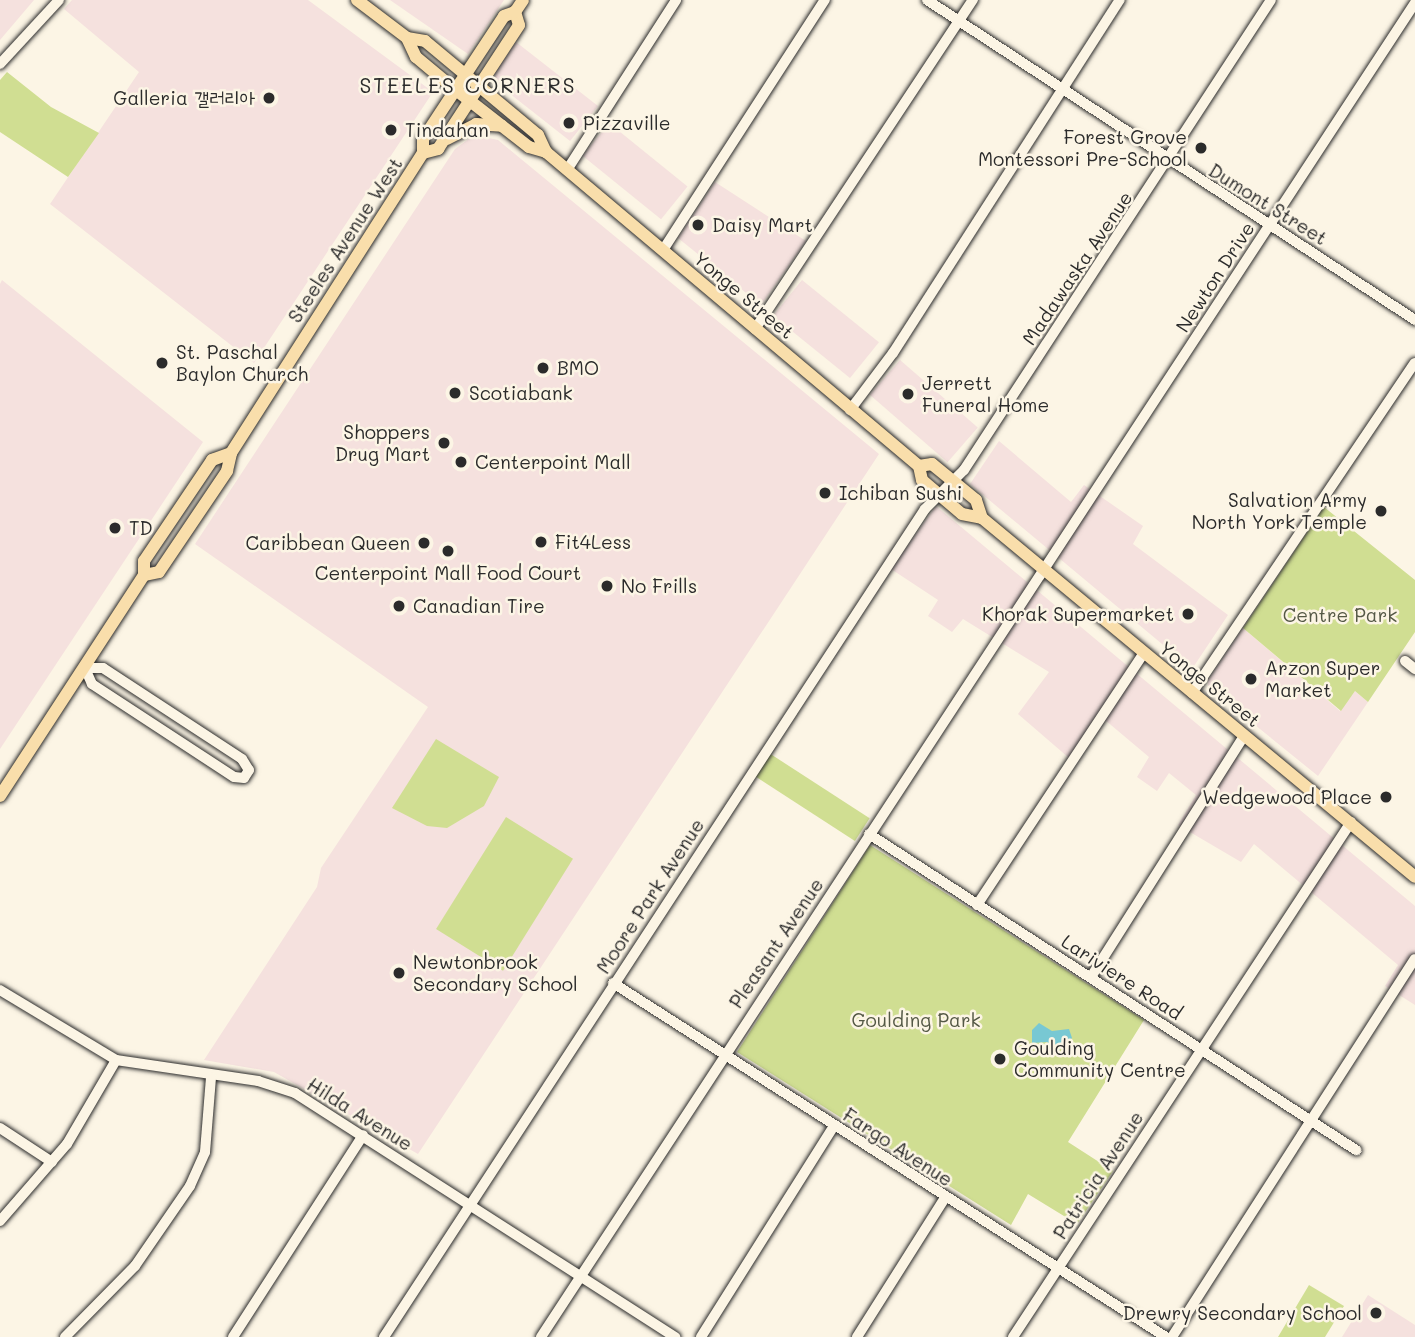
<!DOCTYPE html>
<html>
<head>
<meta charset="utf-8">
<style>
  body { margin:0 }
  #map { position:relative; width:1415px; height:1337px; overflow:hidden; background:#fcf5e5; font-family:Mali,"Poor Story",sans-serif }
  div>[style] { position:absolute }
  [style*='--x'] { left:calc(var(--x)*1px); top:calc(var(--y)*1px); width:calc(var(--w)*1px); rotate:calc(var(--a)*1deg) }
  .built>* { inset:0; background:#f5e1de; transform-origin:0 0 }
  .green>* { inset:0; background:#d0de92; transform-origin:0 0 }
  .water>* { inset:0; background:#78c8d3 }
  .roads { filter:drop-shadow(0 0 2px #2b2b2b) drop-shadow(0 0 2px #2b2b2b) }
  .minor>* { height:10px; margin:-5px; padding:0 5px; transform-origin:5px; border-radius:5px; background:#fcf5e5 }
  .major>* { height:12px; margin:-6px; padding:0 6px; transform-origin:6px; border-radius:6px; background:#f9deab }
  .dots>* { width:19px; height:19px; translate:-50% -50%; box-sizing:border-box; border:4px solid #fcf5e5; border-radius:50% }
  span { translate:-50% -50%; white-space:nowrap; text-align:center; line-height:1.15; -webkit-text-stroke:5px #fcf5e5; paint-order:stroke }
  .poi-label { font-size:19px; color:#2b2b2b }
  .right { translate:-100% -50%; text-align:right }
  .left { translate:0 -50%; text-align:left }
  .street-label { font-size:19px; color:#2b2b2b }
  .park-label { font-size:19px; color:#545845 }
  .neighbourhood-label { font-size:21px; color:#2b2b2b; letter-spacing:2px }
</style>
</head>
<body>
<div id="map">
  <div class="built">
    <div style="clip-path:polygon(0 0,34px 0,0 40px)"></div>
    <div style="clip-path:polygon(72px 0,308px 0,433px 92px,254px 363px,50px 204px,139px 72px,64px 9px)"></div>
    <div style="clip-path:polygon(390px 0,504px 0,468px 54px)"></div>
    <div style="clip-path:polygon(516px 42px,598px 106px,570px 141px,495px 82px,495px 73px)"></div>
    <div style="left:609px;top:123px;width:101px;height:42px;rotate:39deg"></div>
    <div style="clip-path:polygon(474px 135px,498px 140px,879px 454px,418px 1154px,274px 1072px,204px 1060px,317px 887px,321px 868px,428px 707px,195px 544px,455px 149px)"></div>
    <div style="clip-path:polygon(715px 182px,806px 241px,761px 305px,678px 238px)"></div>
    <div style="clip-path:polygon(2px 280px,203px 442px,0 749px,0 284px)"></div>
    <div style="left:802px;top:280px;width:99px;height:46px;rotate:39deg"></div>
    <div style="left:900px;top:360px;width:103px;height:46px;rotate:41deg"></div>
    <div style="clip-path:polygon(999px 441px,1071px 502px,1084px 485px,1143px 526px,1133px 544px,1228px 615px,1192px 669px,970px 484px)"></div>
    <div style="clip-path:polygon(936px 506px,1415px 906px,1415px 1005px,1385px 986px,1398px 965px,1254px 844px,1241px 862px,1178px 825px,1196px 795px,1169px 773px,1157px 791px,1137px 777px,1149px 757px,1105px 720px,1076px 764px,1018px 714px,1049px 672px,963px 619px,952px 632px,928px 616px,938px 600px,891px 569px)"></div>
    <div style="clip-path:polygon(1243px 628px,1340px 711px,1355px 691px,1368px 702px,1318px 776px,1208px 687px,1208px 680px)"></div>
    <div style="clip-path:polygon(1368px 1295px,1415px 1325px,1415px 1337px,1342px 1337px)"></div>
  </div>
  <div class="green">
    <div style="clip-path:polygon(7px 72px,51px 107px,99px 133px,68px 177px,0 132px,0 80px)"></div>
    <div style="clip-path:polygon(1324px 507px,1415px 580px,1415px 632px,1368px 702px,1355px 691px,1341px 711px,1243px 628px)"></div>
    <div style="clip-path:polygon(436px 739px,499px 777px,484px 806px,447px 828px,427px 826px,392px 808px)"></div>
    <div style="left:769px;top:753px;width:120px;height:27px;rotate:33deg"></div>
    <div style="left:506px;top:817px;width:79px;height:132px;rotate:32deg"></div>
    <div style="clip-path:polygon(870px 845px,1144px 1020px,1068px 1142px,1113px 1171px,1077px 1224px,1028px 1194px,1011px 1225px,737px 1052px)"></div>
    <div style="clip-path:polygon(1309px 1285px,1344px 1306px,1325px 1337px,1278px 1337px)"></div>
  </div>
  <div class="water">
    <div style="clip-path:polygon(1039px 1023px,1052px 1031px,1069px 1029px,1072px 1038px,1058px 1051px,1047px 1042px,1032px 1043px,1032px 1030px)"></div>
  </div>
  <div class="roads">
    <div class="minor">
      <div style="--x:927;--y:0;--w:584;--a:33.25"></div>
      <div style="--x:0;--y:64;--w:87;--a:-47.3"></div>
      <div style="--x:567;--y:170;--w:202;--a:-57.3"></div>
      <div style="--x:663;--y:250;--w:298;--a:-57.1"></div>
      <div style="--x:755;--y:329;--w:395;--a:-56.5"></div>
      <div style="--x:850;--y:410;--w:71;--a:-53"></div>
      <div style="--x:893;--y:353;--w:420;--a:-57.3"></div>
      <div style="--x:1405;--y:661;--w:13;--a:39"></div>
      <div style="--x:85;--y:668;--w:18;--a:0"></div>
      <div style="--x:103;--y:668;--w:166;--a:33.2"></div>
      <div style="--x:242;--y:759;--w:13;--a:58"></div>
      <div style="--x:249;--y:770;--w:9;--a:122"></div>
      <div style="--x:244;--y:778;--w:10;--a:-174"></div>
      <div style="--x:234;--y:777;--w:170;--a:-146.8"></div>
      <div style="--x:92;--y:684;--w:17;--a:-114"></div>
      <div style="--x:1192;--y:693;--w:398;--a:-56"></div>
      <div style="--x:869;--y:834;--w:581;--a:32.98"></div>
      <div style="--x:977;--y:905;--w:301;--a:-56.5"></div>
      <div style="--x:1091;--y:977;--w:285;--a:-57.6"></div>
      <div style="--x:613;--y:983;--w:657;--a:32.63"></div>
      <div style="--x:0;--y:990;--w:135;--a:31.1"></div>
      <div style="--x:116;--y:1060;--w:144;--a:8.4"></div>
      <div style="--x:258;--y:1081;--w:39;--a:18"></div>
      <div style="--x:295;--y:1093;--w:452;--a:32.7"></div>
      <div style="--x:0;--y:1128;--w:62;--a:33.2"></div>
      <div style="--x:0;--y:1221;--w:102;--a:-49"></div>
      <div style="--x:67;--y:1144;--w:97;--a:-59.7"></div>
      <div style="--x:65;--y:1337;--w:100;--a:-45.4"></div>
      <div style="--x:135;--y:1266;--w:97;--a:-55.5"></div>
      <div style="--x:190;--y:1186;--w:37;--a:-66"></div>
      <div style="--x:205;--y:1152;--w:75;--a:-85.4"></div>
      <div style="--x:233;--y:1337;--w:240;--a:-57.2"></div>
      <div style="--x:384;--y:1337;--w:989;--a:-56.84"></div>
      <div style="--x:925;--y:509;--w:55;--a:-45"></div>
      <div style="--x:964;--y:470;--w:561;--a:-56.85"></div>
      <div style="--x:541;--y:1337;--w:1595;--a:-56.77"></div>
      <div style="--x:701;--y:1337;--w:248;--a:-57.8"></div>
      <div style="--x:857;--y:1337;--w:165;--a:-57.7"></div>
      <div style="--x:1013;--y:1337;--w:616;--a:-56.72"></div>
      <div style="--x:1172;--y:1337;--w:449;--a:-57.3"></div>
    </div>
    <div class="major">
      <div style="--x:357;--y:0;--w:63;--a:37.2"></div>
      <div style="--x:407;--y:38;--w:21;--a:65"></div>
      <div style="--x:416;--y:57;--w:40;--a:40"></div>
      <div style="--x:447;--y:83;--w:104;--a:38"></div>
      <div style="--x:529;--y:147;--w:18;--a:16"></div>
      <div style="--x:546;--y:152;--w:488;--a:40.1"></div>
      <div style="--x:919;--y:466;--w:14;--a:78"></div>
      <div style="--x:922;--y:480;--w:52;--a:40.4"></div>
      <div style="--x:962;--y:514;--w:20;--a:11"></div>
      <div style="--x:982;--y:518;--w:562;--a:39.66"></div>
      <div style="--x:407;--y:38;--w:18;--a:9"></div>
      <div style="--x:425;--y:41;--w:147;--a:39.8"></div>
      <div style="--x:538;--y:135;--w:19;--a:65"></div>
      <div style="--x:447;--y:139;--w:33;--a:-27"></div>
      <div style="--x:476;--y:124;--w:26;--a:4"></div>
      <div style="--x:423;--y:153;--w:16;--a:-15"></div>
      <div style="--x:438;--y:149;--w:148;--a:-56.8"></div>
      <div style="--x:519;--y:25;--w:14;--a:-107"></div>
      <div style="--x:919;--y:466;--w:13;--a:-9"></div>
      <div style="--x:932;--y:464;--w:57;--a:39.3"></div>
      <div style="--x:976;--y:500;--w:19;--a:72"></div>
      <div style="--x:144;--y:575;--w:15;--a:-11"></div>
      <div style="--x:159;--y:572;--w:122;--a:-56"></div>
      <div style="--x:227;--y:471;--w:18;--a:-77"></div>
      <div style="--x:231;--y:453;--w:356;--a:-57.4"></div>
      <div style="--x:423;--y:153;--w:14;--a:-90"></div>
      <div style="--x:423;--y:139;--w:147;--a:-56.6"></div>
      <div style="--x:504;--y:16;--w:12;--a:-20"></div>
      <div style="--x:515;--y:12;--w:14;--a:-56"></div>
      <div style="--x:0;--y:796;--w:264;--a:-56.9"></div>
      <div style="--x:144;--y:575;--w:14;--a:-90"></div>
      <div style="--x:144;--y:561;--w:122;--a:-56"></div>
      <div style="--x:212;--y:460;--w:20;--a:-20"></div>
    </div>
  </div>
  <div class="dots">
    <div style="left:269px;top:98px;background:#2b2b2b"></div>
    <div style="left:569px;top:123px;background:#2b2b2b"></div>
    <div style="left:391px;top:130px;background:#2b2b2b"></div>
    <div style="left:1201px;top:148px;background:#2b2b2b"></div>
    <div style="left:698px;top:225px;background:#2b2b2b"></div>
    <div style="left:162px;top:363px;background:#2b2b2b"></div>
    <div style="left:543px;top:368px;background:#2b2b2b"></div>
    <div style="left:455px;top:393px;background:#2b2b2b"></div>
    <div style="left:908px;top:394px;background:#2b2b2b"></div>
    <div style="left:444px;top:443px;background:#2b2b2b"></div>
    <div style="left:461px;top:462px;background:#2b2b2b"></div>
    <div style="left:825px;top:493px;background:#2b2b2b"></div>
    <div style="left:1381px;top:511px;background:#2b2b2b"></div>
    <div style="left:115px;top:528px;background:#2b2b2b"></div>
    <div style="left:541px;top:542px;background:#2b2b2b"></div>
    <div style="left:424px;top:543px;background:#2b2b2b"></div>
    <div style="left:448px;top:551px;background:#2b2b2b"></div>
    <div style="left:607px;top:586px;background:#2b2b2b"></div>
    <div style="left:399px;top:606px;background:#2b2b2b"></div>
    <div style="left:1188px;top:614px;background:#2b2b2b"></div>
    <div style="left:1251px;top:679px;background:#2b2b2b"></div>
    <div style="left:1386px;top:797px;background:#2b2b2b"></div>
    <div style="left:399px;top:973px;background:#2b2b2b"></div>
    <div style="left:1000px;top:1059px;background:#2b2b2b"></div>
    <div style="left:1376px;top:1313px;background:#2b2b2b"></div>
  </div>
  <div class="poi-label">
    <span class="right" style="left:255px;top:98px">Galleria 갤러리아</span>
    <span class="left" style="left:583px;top:123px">Pizzaville</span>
    <span class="left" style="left:405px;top:130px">Tindahan</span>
    <span class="right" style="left:1187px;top:148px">Forest Grove<br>Montessori Pre-School</span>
    <span class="left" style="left:712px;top:225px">Daisy Mart</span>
    <span class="left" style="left:176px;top:363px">St. Paschal<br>Baylon Church</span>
    <span class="left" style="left:557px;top:368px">BMO</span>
    <span class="left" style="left:922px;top:394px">Jerrett<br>Funeral Home</span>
    <span class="left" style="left:469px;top:393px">Scotiabank</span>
    <span class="right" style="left:430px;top:443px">Shoppers<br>Drug Mart</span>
    <span class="left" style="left:475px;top:462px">Centerpoint Mall</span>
    <span class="left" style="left:839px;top:493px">Ichiban Sushi</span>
    <span class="right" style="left:1367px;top:511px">Salvation Army<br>North York Temple</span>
    <span class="left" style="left:129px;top:528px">TD</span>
    <span class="left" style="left:555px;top:542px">Fit4Less</span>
    <span class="right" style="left:410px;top:543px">Caribbean Queen</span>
    <span style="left:448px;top:573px">Centerpoint Mall Food Court</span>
    <span class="left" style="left:621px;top:586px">No Frills</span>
    <span class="left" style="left:413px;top:606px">Canadian Tire</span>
    <span class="right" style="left:1174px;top:614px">Khorak Supermarket</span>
    <span class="left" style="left:1265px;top:679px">Arzon Super<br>Market</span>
    <span class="right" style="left:1372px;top:797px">Wedgewood Place</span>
    <span class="left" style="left:413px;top:973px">Newtonbrook<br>Secondary School</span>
    <span class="left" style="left:1014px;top:1059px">Goulding<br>Community Centre</span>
    <span class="right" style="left:1362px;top:1313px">Drewry Secondary School</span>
  </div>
  <div class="street-label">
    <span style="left:1268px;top:204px;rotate:32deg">Dumont Street</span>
    <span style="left:345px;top:240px;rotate:-57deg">Steeles Avenue West</span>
    <span style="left:1077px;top:268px;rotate:-56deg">Madawaska Avenue</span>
    <span style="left:1215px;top:277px;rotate:-57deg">Newton Drive</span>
    <span style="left:744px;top:295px;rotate:40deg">Yonge Street</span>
    <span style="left:1210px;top:684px;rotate:39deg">Yonge Street</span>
    <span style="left:650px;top:896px;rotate:-57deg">Moore Park Avenue</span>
    <span style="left:776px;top:943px;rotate:-56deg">Pleasant Avenue</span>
    <span style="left:1122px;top:977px;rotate:33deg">Lariviere Road</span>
    <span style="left:360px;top:1114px;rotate:32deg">Hilda Avenue</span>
    <span style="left:898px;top:1147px;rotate:33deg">Fargo Avenue</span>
    <span style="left:1098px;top:1175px;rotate:-57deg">Patricia Avenue</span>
  </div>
  <div class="park-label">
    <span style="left:1340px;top:615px">Centre Park</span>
    <span style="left:916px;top:1020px">Goulding Park</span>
  </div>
  <div class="neighbourhood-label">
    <span style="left:468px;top:85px">STEELES CORNERS</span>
  </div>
</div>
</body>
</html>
